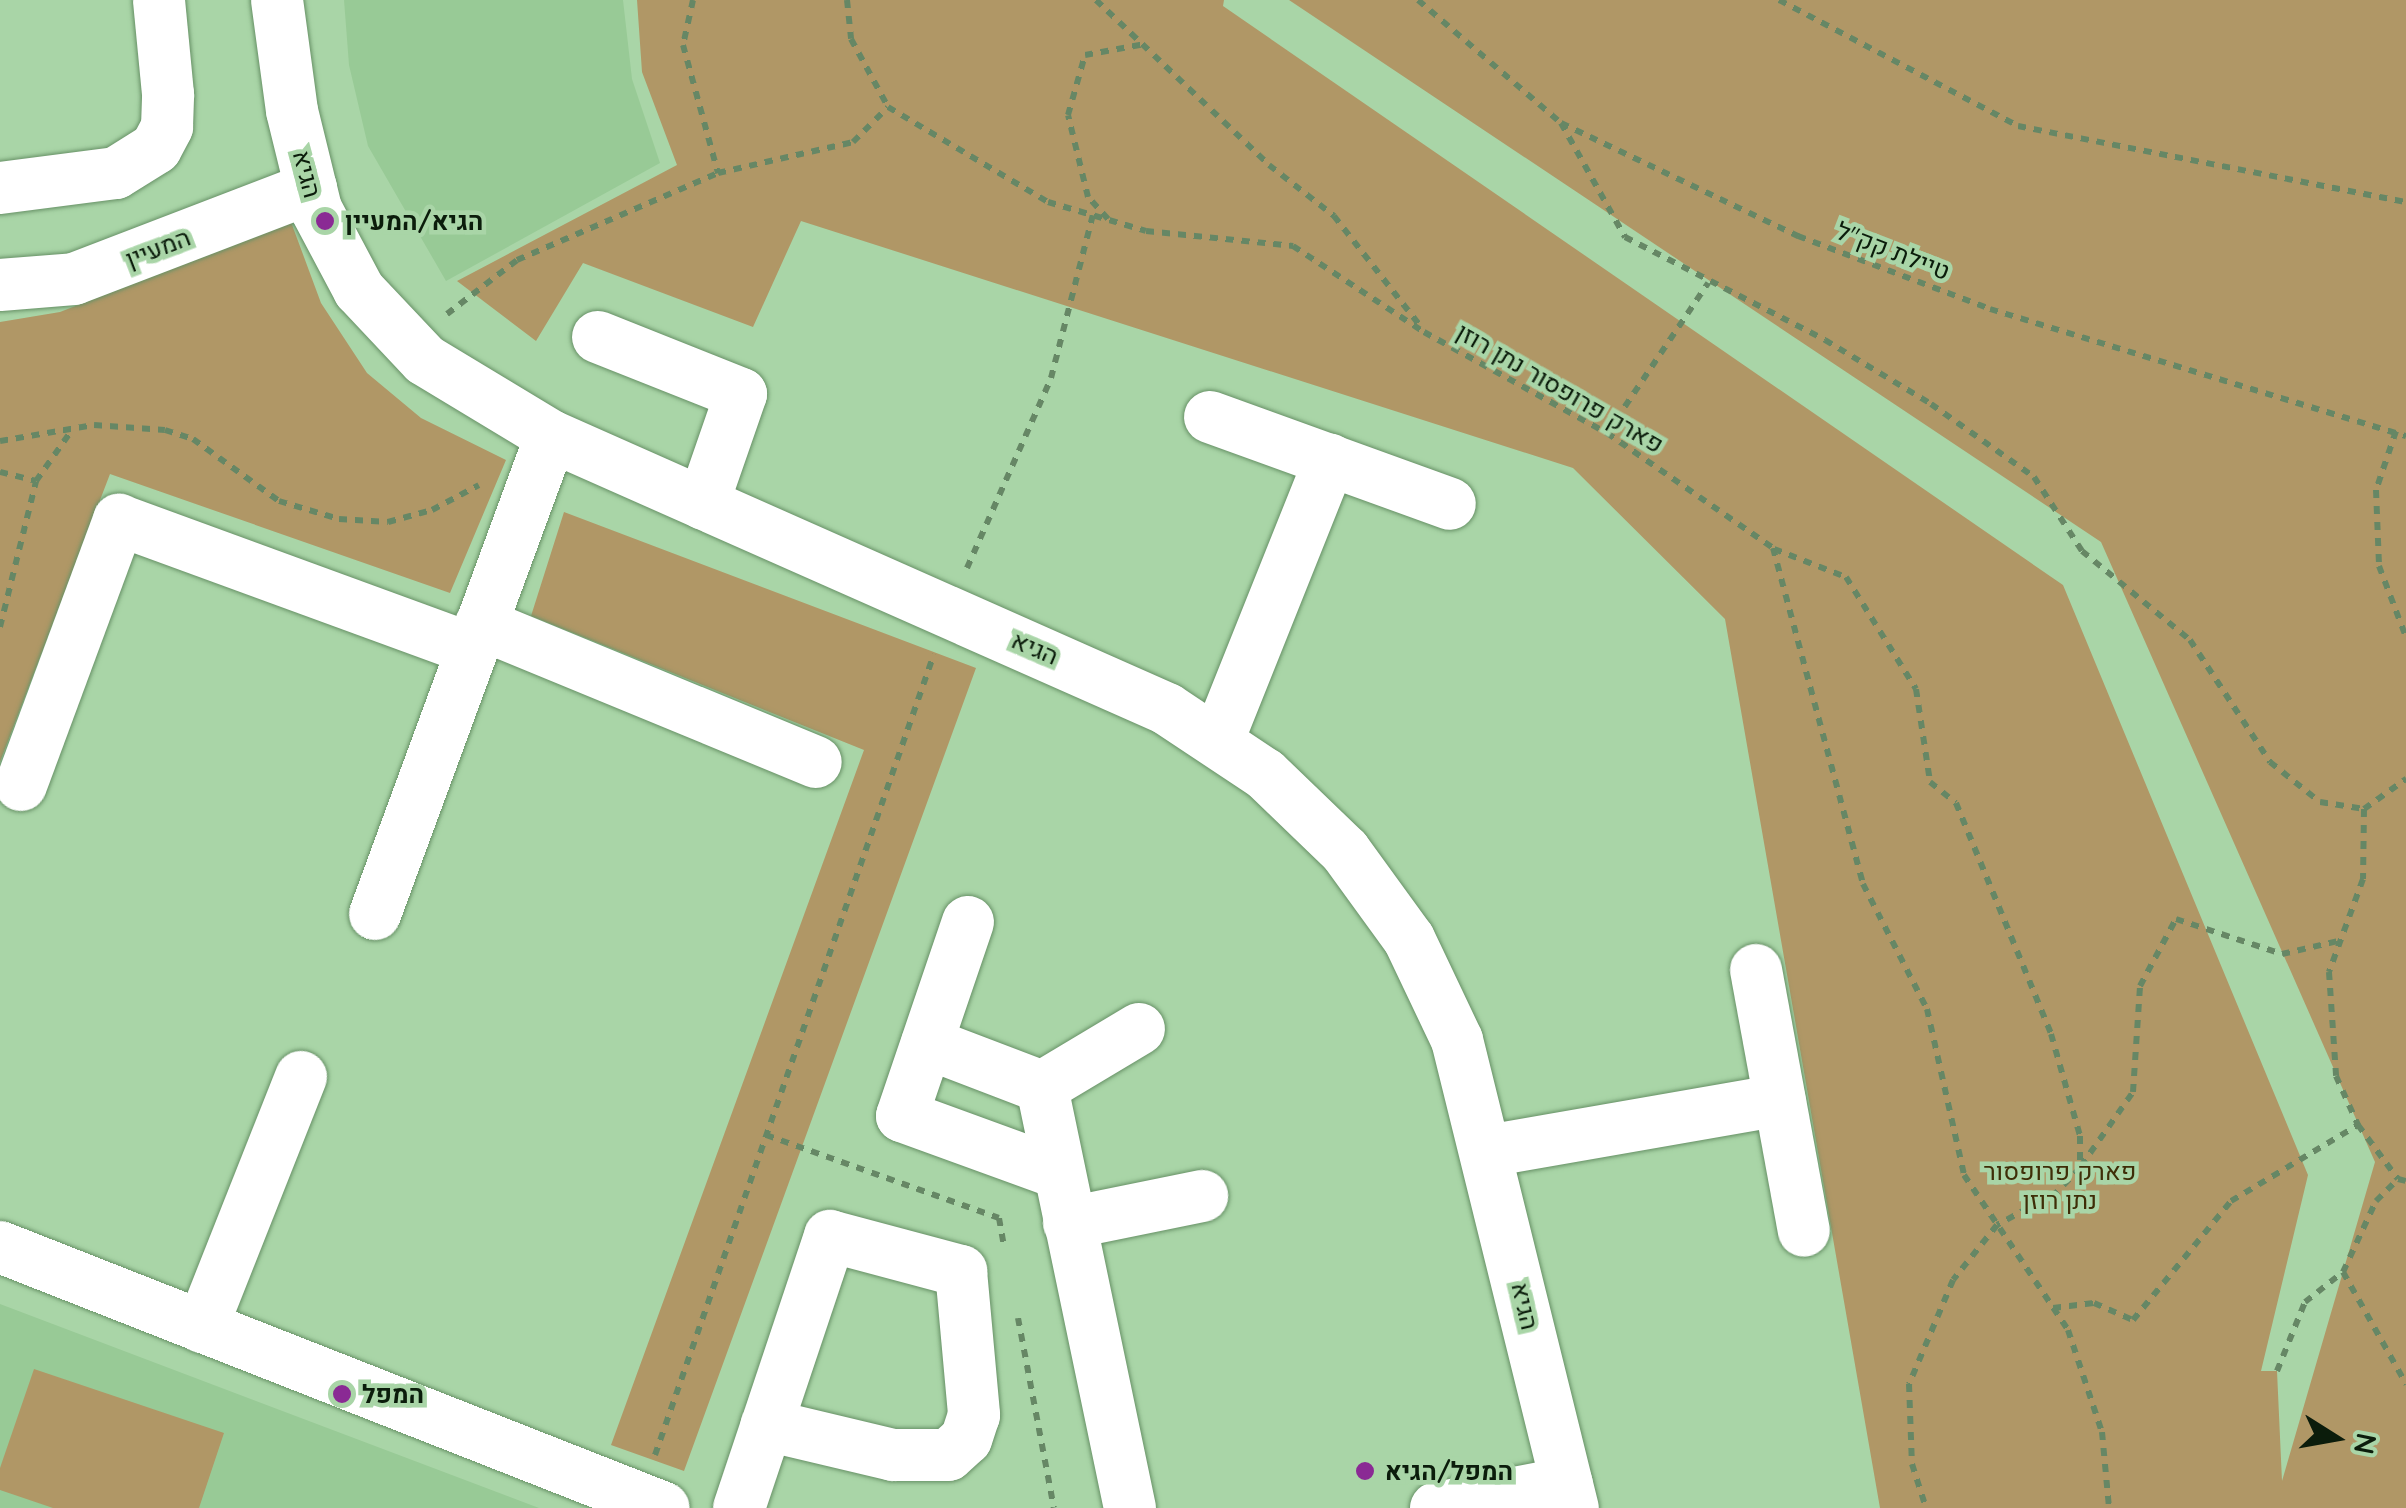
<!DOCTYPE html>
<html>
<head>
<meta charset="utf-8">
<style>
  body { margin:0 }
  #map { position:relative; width:2406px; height:1508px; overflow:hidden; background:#a9d5a7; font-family:Quicksand,Heebo,sans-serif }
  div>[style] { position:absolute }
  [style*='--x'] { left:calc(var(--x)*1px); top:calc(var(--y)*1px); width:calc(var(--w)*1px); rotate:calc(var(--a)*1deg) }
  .built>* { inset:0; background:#98ca96 }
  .green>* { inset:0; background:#b09766 }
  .path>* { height:6px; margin-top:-3px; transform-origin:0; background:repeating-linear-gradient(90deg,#668765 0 8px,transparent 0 16px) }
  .roads { filter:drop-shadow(0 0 2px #679166) drop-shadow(0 0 2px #679166) }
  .minor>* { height:52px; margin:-26px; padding:0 26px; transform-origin:26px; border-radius:26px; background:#fff }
  .dots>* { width:28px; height:28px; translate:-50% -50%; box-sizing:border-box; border:5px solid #a9d5a7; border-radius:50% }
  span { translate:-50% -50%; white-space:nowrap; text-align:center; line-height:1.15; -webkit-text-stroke:9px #a9d5a7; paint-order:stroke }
  .street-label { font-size:25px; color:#0b1c0b }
  .poi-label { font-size:25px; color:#0b1c0b; font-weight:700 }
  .left { translate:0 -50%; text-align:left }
  .park-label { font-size:25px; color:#3e2d07 }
  .north { position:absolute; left:2286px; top:1388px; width:100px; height:100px; -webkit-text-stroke:8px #a9d5a7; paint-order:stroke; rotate:101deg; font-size:28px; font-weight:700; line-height:40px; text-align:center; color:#0b1c0b }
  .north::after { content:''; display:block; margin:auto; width:35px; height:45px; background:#0b1c0b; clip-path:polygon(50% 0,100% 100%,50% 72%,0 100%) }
</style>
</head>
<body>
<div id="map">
  <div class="built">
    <div style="clip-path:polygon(344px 0,623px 0,632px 79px,660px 163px,446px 281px,368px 146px,349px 65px)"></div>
    <div style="clip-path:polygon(0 1304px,539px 1508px,0 1508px)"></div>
  </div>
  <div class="green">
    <div style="clip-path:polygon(637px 0,1224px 0,1223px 6px,2063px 585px,2308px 1175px,2261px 1371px,2277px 1371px,2282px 1481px,2375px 1162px,2101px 542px,1289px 0,2406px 0,2406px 1508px,1880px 1508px,1725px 619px,1573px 468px,801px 221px,753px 327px,583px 263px,536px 341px,457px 281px,677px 165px,642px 72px)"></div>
    <div style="clip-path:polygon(291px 222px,321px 303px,367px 373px,421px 418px,506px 460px,450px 593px,110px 474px,0 762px,0 322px,60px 312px)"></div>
    <div style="clip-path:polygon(564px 512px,976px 668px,684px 1471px,611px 1445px,864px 750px,531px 616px)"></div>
    <div style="clip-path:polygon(34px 1369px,224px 1433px,199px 1508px,53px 1508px,0 1490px,0 1468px)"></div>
  </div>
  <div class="path">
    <div style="--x:693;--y:0;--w:46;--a:102.5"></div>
    <div style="--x:683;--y:45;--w:133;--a:74.7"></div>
    <div style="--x:718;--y:173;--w:139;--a:-12.9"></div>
    <div style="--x:853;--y:142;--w:49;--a:-45"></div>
    <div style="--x:847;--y:0;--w:39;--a:84"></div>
    <div style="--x:851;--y:39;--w:77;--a:61.4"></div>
    <div style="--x:888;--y:107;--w:186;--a:30.7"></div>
    <div style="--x:1048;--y:202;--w:102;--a:16.5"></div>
    <div style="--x:1146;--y:231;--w:148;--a:5.8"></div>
    <div style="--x:1293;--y:246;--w:157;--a:33.3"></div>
    <div style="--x:1424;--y:332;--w:209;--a:28.9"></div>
    <div style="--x:1607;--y:433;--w:202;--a:34.7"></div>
    <div style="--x:1773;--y:548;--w:348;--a:75"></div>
    <div style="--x:1863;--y:884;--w:140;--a:62.9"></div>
    <div style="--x:1927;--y:1009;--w:170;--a:77.4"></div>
    <div style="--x:1964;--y:1175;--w:187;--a:56.1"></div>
    <div style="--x:2068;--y:1330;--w:108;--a:71.6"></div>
    <div style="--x:2102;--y:1432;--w:76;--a:84.7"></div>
    <div style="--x:1096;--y:0;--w:239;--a:43.6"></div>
    <div style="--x:1269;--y:165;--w:83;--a:38.1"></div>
    <div style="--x:1334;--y:216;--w:141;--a:51.9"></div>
    <div style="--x:1418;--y:0;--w:189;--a:40.7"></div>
    <div style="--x:1561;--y:123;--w:263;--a:25.5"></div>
    <div style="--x:1798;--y:236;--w:205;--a:20.8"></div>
    <div style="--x:1990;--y:309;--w:435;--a:17"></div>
    <div style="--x:1779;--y:0;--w:270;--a:27.8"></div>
    <div style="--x:2018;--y:126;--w:395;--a:11.1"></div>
    <div style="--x:1561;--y:123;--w:131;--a:60.7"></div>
    <div style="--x:1625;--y:237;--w:225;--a:27.2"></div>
    <div style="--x:1825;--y:340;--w:124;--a:31.1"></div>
    <div style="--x:1931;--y:404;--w:126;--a:35.3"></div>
    <div style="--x:2034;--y:477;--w:88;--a:57"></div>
    <div style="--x:2082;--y:551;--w:140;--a:39.5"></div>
    <div style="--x:2190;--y:640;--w:146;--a:56.7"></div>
    <div style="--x:2270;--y:762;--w:64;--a:38.7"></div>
    <div style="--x:2320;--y:802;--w:45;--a:9"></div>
    <div style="--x:2364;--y:809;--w:52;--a:-35.5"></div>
    <div style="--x:1108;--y:219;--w:30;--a:-132"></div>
    <div style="--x:1088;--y:197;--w:84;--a:-103.7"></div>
    <div style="--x:1068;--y:115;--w:62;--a:-74.2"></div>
    <div style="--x:1085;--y:55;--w:61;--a:-10.4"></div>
    <div style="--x:447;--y:314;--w:88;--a:-37.6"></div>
    <div style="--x:517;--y:260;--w:219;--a:-23.4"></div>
    <div style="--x:2396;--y:431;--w:62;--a:108.7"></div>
    <div style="--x:2376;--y:490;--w:76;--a:87.7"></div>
    <div style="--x:2379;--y:566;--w:76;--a:69.2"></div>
    <div style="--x:1607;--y:433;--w:181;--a:-56"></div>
    <div style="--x:0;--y:441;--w:95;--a:-9.7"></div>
    <div style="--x:94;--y:425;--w:71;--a:4"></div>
    <div style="--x:165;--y:430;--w:29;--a:18"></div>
    <div style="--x:193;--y:439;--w:106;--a:35.8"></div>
    <div style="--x:279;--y:501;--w:63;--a:16.7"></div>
    <div style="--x:339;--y:519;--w:49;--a:3.5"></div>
    <div style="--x:388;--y:522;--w:46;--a:-15.3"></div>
    <div style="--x:432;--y:510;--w:53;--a:-28"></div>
    <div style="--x:0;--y:472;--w:37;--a:14"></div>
    <div style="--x:1774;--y:549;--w:77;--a:21.3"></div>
    <div style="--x:1846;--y:577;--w:132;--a:58"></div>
    <div style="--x:1916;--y:689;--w:94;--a:81.4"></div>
    <div style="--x:1930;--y:782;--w:33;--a:39"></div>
    <div style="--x:1956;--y:803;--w:250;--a:67.6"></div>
    <div style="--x:2051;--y:1034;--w:106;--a:74.1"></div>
    <div style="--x:2080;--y:1136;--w:32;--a:90"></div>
    <div style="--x:2080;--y:1168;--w:35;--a:134"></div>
    <div style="--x:2056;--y:1193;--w:67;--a:151.5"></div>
    <div style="--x:1997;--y:1225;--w:70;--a:128.7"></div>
    <div style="--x:1953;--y:1280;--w:113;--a:112.9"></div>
    <div style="--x:1909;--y:1384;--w:80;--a:87.9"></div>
    <div style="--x:1912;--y:1464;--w:46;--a:72.3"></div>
    <div style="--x:967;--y:568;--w:208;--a:-66.1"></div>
    <div style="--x:1051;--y:378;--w:168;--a:-75.6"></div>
    <div style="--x:0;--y:627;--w:150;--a:-76.1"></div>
    <div style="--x:36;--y:481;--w:62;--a:-54.8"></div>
    <div style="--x:2364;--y:809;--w:70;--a:90.8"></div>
    <div style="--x:2363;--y:879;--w:99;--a:110.1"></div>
    <div style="--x:2329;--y:972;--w:104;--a:86.1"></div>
    <div style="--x:2336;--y:1076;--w:54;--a:65.8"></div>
    <div style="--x:2358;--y:1125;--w:67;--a:53.5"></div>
    <div style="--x:2398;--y:1179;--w:8;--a:14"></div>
    <div style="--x:766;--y:1135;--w:247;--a:19.6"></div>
    <div style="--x:999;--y:1218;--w:28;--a:80"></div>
    <div style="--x:2081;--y:1166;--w:90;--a:-54.9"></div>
    <div style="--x:2133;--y:1092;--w:106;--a:-86.2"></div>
    <div style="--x:2140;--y:986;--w:76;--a:-61.8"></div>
    <div style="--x:2176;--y:919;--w:112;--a:18.3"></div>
    <div style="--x:2282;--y:954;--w:57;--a:-13.1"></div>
    <div style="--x:2343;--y:1272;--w:129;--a:60.6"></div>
    <div style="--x:2053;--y:1308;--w:41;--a:-7"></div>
    <div style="--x:2094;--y:1303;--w:43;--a:23.6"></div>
    <div style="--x:2133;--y:1320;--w:154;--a:-50.5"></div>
    <div style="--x:2231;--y:1201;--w:148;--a:-30.9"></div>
    <div style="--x:1018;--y:1318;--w:193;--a:79.3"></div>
    <div style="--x:2277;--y:1371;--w:74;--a:-67.9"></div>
    <div style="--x:2305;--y:1302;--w:48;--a:-38.3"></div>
    <div style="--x:2343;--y:1272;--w:78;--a:-65.1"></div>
    <div style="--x:2376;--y:1201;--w:31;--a:-45"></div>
    <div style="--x:655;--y:1455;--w:848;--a:-70.8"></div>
  </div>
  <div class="roads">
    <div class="minor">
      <div style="--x:277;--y:0;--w:112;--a:82.3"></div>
      <div style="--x:292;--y:111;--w:101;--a:76.2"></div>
      <div style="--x:316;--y:209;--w:92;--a:62"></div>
      <div style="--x:359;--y:290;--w:96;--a:46.7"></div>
      <div style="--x:425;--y:360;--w:147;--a:31.1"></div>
      <div style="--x:551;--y:436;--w:674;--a:23.9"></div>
      <div style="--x:1167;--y:709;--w:118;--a:33.6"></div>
      <div style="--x:1265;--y:774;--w:111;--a:43.9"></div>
      <div style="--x:1345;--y:851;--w:109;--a:54"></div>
      <div style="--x:1409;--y:939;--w:112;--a:64.6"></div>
      <div style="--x:1457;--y:1040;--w:482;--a:76.1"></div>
      <div style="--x:0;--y:188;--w:117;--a:-7.4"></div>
      <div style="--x:116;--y:173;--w:47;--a:-32"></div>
      <div style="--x:156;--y:148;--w:24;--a:-62"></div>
      <div style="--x:167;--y:127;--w:33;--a:-88"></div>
      <div style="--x:168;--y:94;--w:94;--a:-95.5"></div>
      <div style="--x:0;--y:285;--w:74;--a:-4.6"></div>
      <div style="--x:74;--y:279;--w:254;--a:-21"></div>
      <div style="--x:598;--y:337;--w:154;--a:21.7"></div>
      <div style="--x:741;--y:394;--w:116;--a:109.1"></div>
      <div style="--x:1210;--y:417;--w:255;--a:19.9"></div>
      <div style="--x:481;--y:624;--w:362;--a:22.4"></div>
      <div style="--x:1218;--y:740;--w:302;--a:-68.2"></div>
      <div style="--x:21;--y:785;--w:283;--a:-69.7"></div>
      <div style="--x:119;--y:520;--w:376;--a:20.1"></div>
      <div style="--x:375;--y:914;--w:509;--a:-69.79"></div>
      <div style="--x:968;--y:922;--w:205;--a:108.8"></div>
      <div style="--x:902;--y:1116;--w:167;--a:20"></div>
      <div style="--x:1756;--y:970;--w:265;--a:79.6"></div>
      <div style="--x:927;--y:1043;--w:123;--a:20.9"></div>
      <div style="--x:1042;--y:1087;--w:430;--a:78.2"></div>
      <div style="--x:1042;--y:1087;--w:113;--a:-30.9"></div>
      <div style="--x:1488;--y:1151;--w:296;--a:-9.9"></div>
      <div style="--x:1069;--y:1223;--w:136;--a:-11.5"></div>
      <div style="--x:0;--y:1247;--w:713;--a:21.46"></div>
      <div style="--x:202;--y:1327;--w:269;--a:-68.4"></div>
      <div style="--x:739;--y:1508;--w:287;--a:-71.5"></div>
      <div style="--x:830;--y:1236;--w:136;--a:15"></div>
      <div style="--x:961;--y:1271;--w:145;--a:84.8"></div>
      <div style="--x:974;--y:1415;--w:25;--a:108"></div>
      <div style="--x:966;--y:1439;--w:24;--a:138"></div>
      <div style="--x:948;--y:1455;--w:55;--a:180"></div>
      <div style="--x:893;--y:1455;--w:130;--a:-166.6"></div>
      <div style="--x:1436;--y:1508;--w:133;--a:-10.8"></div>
    </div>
  </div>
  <div class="dots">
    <div style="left:325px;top:221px;background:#8a2a94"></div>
    <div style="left:342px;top:1394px;background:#8a2a94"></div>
    <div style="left:1365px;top:1471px;background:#8a2a94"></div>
  </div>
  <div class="street-label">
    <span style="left:307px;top:174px;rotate:75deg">הגיא</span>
    <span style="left:158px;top:248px;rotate:-21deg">המעיין</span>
    <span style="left:1893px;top:251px;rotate:21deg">טיילת קק"ל</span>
    <span style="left:1560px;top:388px;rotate:30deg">פארק פרופסור נתן רוזן</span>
    <span style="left:1035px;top:648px;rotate:23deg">הגיא</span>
    <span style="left:1525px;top:1306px;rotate:77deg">הגיא</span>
  </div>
  <div class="poi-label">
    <span class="left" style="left:345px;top:221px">הגיא/המעיין</span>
    <span class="left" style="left:362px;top:1394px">המפל</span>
    <span class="left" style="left:1385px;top:1471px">המפל/הגיא</span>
  </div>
  <div class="park-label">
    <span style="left:2060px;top:1186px">פארק פרופסור<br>נתן רוזן</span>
  </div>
  <div class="north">N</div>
</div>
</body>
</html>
